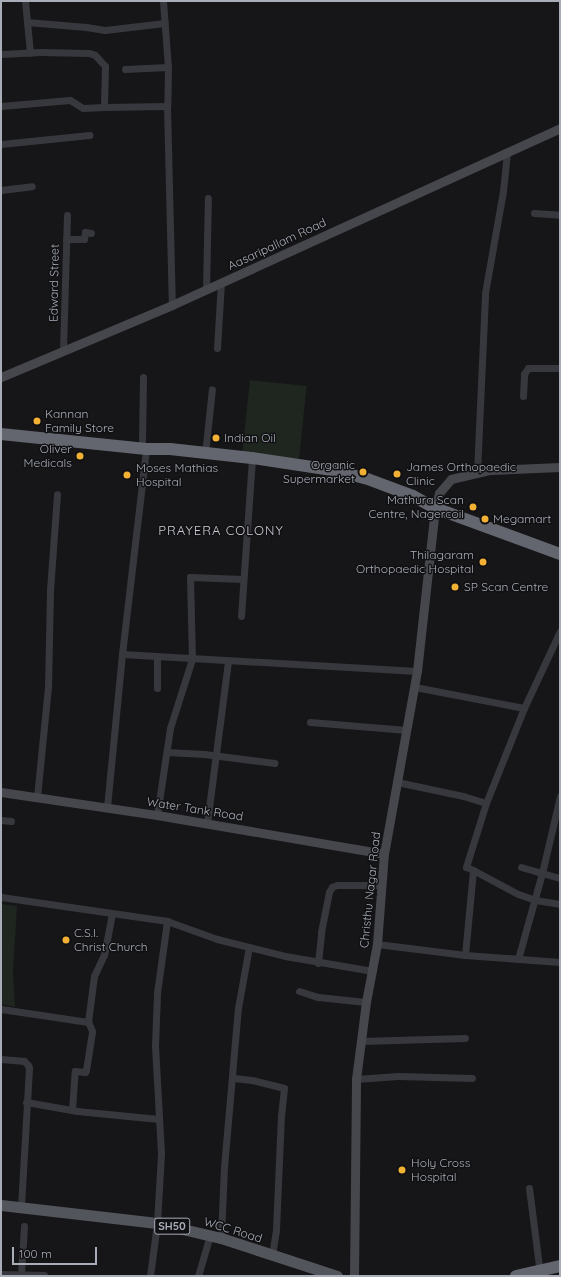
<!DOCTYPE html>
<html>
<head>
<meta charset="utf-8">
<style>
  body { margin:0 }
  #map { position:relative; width:561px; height:1277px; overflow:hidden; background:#161618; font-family:Quicksand,sans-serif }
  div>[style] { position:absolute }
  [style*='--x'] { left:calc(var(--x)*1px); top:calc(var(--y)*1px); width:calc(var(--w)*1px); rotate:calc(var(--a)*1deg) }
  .green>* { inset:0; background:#1e261f; transform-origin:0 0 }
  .street>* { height:7px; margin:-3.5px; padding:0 3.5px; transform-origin:3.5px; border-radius:3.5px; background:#37383d }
  .secondary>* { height:9px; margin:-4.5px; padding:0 4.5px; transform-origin:4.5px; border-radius:4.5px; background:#45474d }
  .primary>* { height:11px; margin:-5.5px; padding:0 5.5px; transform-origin:5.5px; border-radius:5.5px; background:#53555c }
  .highway>* { height:12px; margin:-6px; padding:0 6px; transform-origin:6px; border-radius:6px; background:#63666e }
  .dots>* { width:11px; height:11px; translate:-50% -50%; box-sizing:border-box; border:2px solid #111113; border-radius:50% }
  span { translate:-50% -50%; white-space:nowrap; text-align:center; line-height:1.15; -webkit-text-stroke:3px #111113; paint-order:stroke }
  .shield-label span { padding:1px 3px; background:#111113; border:1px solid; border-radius:3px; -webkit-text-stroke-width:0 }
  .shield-label { font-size:11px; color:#a8adb8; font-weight:700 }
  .street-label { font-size:12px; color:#a8adb8 }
  .poi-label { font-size:12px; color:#a8adb8 }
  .left { translate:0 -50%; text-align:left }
  .right { translate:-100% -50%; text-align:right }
  .neighbourhood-label { font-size:13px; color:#c9ccd4; letter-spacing:1px }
  .frame { position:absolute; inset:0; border:2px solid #a8adb8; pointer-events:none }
  .scale { position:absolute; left:12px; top:1247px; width:85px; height:18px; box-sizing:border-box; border:2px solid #a8adb8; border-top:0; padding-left:5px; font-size:12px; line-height:14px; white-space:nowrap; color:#a8adb8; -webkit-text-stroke:3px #111113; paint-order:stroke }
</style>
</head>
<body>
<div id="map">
  <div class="green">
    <div style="left:250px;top:380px;width:57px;height:74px;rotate:6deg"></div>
    <div style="clip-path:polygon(1px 904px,17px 906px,13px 971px,15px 1007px,1px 1004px)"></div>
  </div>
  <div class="street">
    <div style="--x:25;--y:1;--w:52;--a:84.5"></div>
    <div style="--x:163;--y:1;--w:66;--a:85.7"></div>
    <div style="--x:168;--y:67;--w:39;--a:91"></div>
    <div style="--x:167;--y:106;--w:199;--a:88.6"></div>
    <div style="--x:27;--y:22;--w:59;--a:4.8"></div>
    <div style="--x:86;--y:27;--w:19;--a:9"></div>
    <div style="--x:105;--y:30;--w:60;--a:-6.7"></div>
    <div style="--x:1;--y:54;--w:39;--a:-3"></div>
    <div style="--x:40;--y:52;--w:49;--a:1.2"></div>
    <div style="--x:89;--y:53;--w:6;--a:18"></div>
    <div style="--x:95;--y:55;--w:15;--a:48"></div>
    <div style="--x:105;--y:66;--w:41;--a:91.4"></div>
    <div style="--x:104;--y:107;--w:63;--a:-0.9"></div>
    <div style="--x:125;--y:69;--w:43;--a:-2.7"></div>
    <div style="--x:1;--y:106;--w:69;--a:-5"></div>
    <div style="--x:70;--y:100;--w:15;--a:32"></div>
    <div style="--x:83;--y:108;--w:21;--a:-3"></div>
    <div style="--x:1;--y:144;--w:89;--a:-5.8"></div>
    <div style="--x:1;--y:190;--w:31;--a:-7"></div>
    <div style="--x:534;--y:213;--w:26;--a:4"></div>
    <div style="--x:66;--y:239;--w:18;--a:0"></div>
    <div style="--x:84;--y:239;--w:7;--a:-82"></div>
    <div style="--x:85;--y:232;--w:6;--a:9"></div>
    <div style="--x:206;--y:290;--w:92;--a:-88.8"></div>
    <div style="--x:217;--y:348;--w:65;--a:-86.5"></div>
    <div style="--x:63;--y:350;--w:135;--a:-88.3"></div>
    <div style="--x:523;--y:396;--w:22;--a:-87"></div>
    <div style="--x:524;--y:374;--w:7;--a:-56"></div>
    <div style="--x:528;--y:368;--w:32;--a:0"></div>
    <div style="--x:142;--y:442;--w:65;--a:-89.1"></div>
    <div style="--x:205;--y:454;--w:65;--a:-83.9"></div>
    <div style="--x:477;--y:472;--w:179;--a:-87.4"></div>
    <div style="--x:485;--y:293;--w:104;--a:-80"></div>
    <div style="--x:503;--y:191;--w:39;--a:-84"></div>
    <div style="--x:241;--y:616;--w:158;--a:-86"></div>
    <div style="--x:122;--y:654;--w:295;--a:3.3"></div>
    <div style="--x:157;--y:658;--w:30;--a:90"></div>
    <div style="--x:415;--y:687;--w:111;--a:10.9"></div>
    <div style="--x:310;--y:722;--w:97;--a:4.7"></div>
    <div style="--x:167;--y:752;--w:37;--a:3"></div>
    <div style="--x:204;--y:754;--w:71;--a:7.3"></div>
    <div style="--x:397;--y:782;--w:67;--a:12"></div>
    <div style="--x:463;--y:796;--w:24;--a:17"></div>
    <div style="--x:486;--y:803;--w:67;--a:107.4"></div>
    <div style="--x:466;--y:867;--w:8;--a:23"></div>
    <div style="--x:37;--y:797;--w:111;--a:-84.3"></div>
    <div style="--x:48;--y:687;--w:97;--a:-88.8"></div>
    <div style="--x:50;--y:590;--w:96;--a:-85.8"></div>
    <div style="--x:486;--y:803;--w:102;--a:-68.2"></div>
    <div style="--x:524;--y:708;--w:85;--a:-64.9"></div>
    <div style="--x:107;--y:807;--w:154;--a:-84.4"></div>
    <div style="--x:122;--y:654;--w:206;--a:-83.3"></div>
    <div style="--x:157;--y:815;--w:88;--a:-81.5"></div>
    <div style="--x:170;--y:728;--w:72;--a:-72.3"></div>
    <div style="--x:192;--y:659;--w:82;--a:-91.4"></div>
    <div style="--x:190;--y:577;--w:53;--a:2.2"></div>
    <div style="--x:1;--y:820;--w:10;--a:6"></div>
    <div style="--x:207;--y:823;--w:163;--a:-82.6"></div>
    <div style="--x:521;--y:867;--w:22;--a:16"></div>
    <div style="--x:542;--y:873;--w:79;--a:-76.8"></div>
    <div style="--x:1;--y:897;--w:168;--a:8.2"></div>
    <div style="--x:167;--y:921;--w:53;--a:19.8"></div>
    <div style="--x:217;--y:939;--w:70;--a:14"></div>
    <div style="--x:285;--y:956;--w:89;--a:9.7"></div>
    <div style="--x:377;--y:944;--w:89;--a:7.1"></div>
    <div style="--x:465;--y:955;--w:95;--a:4.2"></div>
    <div style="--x:465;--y:955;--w:85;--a:-84.6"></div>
    <div style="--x:473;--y:870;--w:51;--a:28.1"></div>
    <div style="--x:518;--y:894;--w:18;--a:19"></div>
    <div style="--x:535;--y:900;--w:25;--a:9"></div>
    <div style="--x:518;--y:959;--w:89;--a:-74.4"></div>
    <div style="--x:542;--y:873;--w:19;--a:16"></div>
    <div style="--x:318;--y:963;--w:31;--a:-84"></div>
    <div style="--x:321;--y:932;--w:41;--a:-78.7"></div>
    <div style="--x:329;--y:892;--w:6;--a:-59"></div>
    <div style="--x:332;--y:887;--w:5;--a:-22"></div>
    <div style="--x:337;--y:885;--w:45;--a:0"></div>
    <div style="--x:299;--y:991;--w:20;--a:18"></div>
    <div style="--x:318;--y:997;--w:48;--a:5.9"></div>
    <div style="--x:1;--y:1009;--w:88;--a:8.5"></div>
    <div style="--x:88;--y:1022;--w:46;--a:-82.6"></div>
    <div style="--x:94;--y:976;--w:23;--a:-65"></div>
    <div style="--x:104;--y:955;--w:42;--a:-79"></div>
    <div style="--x:361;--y:1041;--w:104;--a:-1.7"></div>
    <div style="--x:1;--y:1059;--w:23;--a:5"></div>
    <div style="--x:24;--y:1061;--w:6;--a:45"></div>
    <div style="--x:28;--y:1065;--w:3;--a:72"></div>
    <div style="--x:29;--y:1068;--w:139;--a:93.3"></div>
    <div style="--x:233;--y:1078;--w:19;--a:6"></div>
    <div style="--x:252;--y:1080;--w:33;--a:14"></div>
    <div style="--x:284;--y:1088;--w:27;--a:96"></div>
    <div style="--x:281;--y:1115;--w:115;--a:92.5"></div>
    <div style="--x:276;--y:1230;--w:26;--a:99"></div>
    <div style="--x:356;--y:1079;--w:42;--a:-4.1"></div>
    <div style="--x:398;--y:1076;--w:74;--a:1.5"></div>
    <div style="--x:26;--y:1102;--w:52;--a:10"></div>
    <div style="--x:77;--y:1111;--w:82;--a:5.6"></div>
    <div style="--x:72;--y:1110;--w:39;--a:-86"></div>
    <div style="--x:75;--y:1071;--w:10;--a:6"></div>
    <div style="--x:85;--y:1072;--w:2;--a:-63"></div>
    <div style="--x:86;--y:1070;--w:39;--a:-81"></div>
    <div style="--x:92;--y:1031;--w:11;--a:-112"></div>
    <div style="--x:529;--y:1188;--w:87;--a:82.7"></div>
    <div style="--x:221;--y:1238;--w:71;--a:-87.6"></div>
    <div style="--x:224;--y:1167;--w:160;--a:-85"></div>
    <div style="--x:238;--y:1008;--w:62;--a:-79.8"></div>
    <div style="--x:1;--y:1274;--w:43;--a:1.3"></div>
    <div style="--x:21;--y:1274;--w:48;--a:-86.4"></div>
    <div style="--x:150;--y:1276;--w:53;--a:-82.5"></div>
    <div style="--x:157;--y:1223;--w:70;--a:-86.7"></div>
    <div style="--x:161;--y:1153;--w:107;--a:-93.2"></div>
    <div style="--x:155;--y:1046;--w:53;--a:-87.8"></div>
    <div style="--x:157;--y:993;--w:73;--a:-82.1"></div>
    <div style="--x:198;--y:1276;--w:43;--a:-73.7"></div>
  </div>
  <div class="secondary">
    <div style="--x:1;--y:377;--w:186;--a:-22.8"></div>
    <div style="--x:172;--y:305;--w:426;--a:-24.5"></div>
    <div style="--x:1;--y:792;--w:158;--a:8.4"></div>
    <div style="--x:157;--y:815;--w:230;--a:9.7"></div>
    <div style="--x:354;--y:1276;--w:197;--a:-89.4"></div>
    <div style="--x:356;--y:1079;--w:78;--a:-82.6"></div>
    <div style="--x:366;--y:1002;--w:59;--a:-79.3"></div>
    <div style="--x:377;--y:944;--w:90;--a:-85.6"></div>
    <div style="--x:384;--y:854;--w:186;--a:-79.8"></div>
    <div style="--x:417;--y:671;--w:164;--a:-83.7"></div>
    <div style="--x:435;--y:508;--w:16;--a:-75"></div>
    <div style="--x:439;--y:493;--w:18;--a:-49"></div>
    <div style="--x:451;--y:479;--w:39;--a:-13"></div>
    <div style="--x:489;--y:470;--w:71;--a:-2.4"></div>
  </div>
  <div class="primary">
    <div style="--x:1;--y:1205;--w:157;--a:6.6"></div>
    <div style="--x:157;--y:1223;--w:66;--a:13.2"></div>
    <div style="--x:221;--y:1238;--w:122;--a:18.1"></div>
  </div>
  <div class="highway">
    <div style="--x:1;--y:434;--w:146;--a:5.9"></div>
    <div style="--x:146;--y:449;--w:24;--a:0"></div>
    <div style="--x:170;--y:449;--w:82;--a:6.3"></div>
    <div style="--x:252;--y:458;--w:81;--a:8.5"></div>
    <div style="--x:332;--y:470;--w:34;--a:14"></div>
    <div style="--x:365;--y:478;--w:51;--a:20.6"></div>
    <div style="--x:413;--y:496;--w:25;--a:29"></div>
    <div style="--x:435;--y:508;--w:133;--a:20.2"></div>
    <div style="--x:516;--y:1276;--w:45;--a:-12.8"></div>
  </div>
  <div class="dots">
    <div style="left:37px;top:421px;background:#f2b134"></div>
    <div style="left:216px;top:438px;background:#f2b134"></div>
    <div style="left:80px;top:456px;background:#f2b134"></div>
    <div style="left:363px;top:472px;background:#f2b134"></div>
    <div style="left:397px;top:474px;background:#f2b134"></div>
    <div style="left:127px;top:475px;background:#f2b134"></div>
    <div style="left:473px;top:507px;background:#f2b134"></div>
    <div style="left:485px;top:519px;background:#f2b134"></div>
    <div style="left:483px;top:562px;background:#f2b134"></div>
    <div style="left:455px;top:587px;background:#f2b134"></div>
    <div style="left:66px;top:940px;background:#f2b134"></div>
    <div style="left:402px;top:1170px;background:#f2b134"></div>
  </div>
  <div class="shield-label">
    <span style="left:172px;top:1226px">SH50</span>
  </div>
  <div class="street-label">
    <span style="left:277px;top:244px;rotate:-25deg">Aasaripallam Road</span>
    <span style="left:54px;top:283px;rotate:-89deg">Edward Street</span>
    <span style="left:195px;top:809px;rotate:9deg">Water Tank Road</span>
    <span style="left:370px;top:890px;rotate:-84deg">Christhu Nagar Road</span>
    <span style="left:233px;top:1230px;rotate:17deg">WCC Road</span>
  </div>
  <div class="poi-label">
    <span class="left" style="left:45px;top:421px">Kannan<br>Family Store</span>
    <span class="left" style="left:224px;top:438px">Indian Oil</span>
    <span class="right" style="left:72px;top:456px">Oliver<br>Medicals</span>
    <span class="right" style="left:355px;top:472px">Organic<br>Supermarket</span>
    <span class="left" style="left:406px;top:474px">James Orthopaedic<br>Clinic</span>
    <span class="left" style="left:136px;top:475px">Moses Mathias<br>Hospital</span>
    <span class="right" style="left:464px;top:507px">Mathura Scan<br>Centre, Nagercoil</span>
    <span class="left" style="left:493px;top:519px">Megamart</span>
    <span class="right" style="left:474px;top:562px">Thilagaram<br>Orthopaedic Hospital</span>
    <span class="left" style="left:464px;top:587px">SP Scan Centre</span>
    <span class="left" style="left:74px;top:940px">C.S.I.<br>Christ Church</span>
    <span class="left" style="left:411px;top:1170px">Holy Cross<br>Hospital</span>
  </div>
  <div class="neighbourhood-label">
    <span style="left:221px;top:530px">PRAYERA COLONY</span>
  </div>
  <div class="frame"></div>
  <div class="scale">100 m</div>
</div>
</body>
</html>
